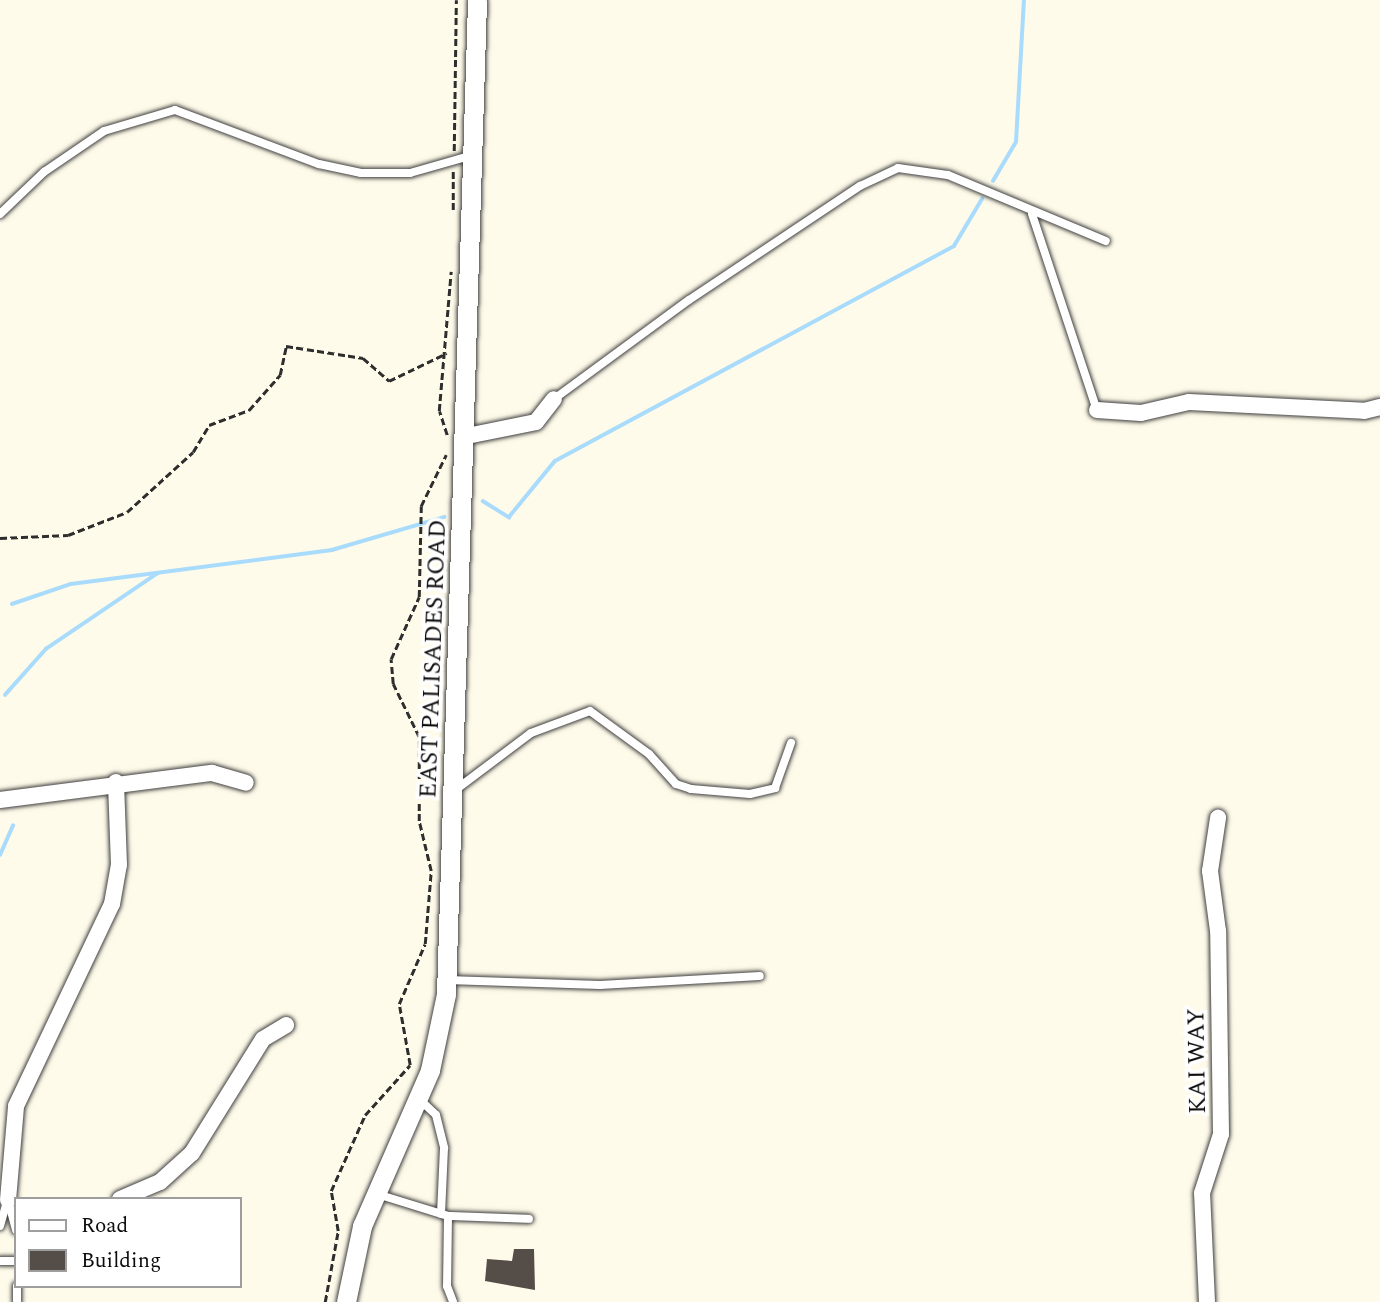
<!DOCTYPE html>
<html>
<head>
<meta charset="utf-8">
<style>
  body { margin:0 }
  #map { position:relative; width:1380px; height:1302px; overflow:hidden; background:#fffbea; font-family:Spectral,serif }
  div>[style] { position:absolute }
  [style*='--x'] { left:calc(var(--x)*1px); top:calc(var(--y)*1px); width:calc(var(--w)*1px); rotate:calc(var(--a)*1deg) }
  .stream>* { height:3.5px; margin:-1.75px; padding:0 1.75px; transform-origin:1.75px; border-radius:1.75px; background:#a9dbfc }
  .building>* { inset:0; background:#554d47 }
  .path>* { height:2.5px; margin-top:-1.25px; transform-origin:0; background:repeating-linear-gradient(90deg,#2e2e2e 0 7px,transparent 0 10.5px) }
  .roads { filter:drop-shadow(0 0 2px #3f3f3f) drop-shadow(0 0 2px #3f3f3f) }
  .service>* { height:8px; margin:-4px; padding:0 4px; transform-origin:4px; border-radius:4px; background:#fff }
  .minor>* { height:16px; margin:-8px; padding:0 8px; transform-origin:8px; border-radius:8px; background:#fff }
  .tertiary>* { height:19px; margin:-9.5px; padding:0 9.5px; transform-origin:9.5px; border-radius:9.5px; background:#fff }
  span { translate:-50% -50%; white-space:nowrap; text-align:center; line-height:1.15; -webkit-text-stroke:7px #fff; paint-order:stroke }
  .street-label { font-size:24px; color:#0c0c0c }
  .legend { position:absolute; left:14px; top:1197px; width:228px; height:91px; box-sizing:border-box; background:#fff; border:2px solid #9e9e9e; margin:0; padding:9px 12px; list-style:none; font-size:21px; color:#0c0c0c }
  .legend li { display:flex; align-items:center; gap:14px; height:35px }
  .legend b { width:35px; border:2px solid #9e9e9e }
</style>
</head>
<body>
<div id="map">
  <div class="stream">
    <div style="--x:993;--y:181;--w:45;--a:-59.5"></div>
    <div style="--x:1016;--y:142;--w:142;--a:-86.8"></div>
    <div style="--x:483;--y:501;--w:31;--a:32"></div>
    <div style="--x:509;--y:517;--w:72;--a:-50.6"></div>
    <div style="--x:555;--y:461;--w:453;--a:-28.3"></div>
    <div style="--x:954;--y:246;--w:55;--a:-59.2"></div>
    <div style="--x:12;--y:604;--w:62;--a:-18.7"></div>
    <div style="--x:71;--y:584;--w:263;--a:-7.4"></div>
    <div style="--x:332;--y:550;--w:117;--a:-16.4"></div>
    <div style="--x:5;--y:695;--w:62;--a:-48.3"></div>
    <div style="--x:46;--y:649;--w:135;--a:-34.2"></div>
    <div style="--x:0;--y:855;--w:32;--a:-66"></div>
  </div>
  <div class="building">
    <div style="clip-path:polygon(514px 1249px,534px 1249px,535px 1290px,485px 1281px,487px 1259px,512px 1261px)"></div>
  </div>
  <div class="path">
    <div style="--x:454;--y:151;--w:151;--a:-89.2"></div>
    <div style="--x:453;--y:210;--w:39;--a:-90"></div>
    <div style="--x:447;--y:435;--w:25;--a:-108"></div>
    <div style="--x:439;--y:411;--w:140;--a:-85.1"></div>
    <div style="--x:0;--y:538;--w:68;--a:-2.5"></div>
    <div style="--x:68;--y:535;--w:63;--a:-21.3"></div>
    <div style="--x:127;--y:512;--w:89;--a:-42.3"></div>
    <div style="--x:193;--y:452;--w:31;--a:-59"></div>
    <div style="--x:209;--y:425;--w:43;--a:-20.6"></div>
    <div style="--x:249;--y:410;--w:47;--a:-48.5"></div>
    <div style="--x:280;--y:375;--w:30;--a:-78"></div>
    <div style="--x:286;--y:346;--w:78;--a:8.9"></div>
    <div style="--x:363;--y:358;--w:35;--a:41"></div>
    <div style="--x:389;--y:381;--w:64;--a:-25.8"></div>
    <div style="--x:325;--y:1302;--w:72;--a:-79.6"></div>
    <div style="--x:338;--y:1231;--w:41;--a:-99.9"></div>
    <div style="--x:331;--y:1191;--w:83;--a:-65.9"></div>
    <div style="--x:365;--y:1115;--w:67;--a:-48"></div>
    <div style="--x:410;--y:1065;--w:62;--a:-100.2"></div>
    <div style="--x:399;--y:1004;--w:65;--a:-66.6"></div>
    <div style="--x:425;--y:944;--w:73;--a:-85.3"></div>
    <div style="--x:431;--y:871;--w:51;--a:-103.5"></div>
    <div style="--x:419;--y:821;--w:84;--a:-90"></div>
    <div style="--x:419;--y:737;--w:59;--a:-116.1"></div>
    <div style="--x:393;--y:684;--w:25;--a:-95"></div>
    <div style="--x:391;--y:659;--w:68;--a:-65.7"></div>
    <div style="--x:419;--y:597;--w:91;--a:-88.7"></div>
    <div style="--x:421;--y:506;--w:57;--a:-63.9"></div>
  </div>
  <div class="roads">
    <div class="service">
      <div style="--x:0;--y:214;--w:61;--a:-43.7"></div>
      <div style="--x:44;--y:172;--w:73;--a:-34.3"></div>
      <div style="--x:104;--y:131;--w:74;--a:-16.5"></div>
      <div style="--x:175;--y:110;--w:154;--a:20.6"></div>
      <div style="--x:319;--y:164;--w:43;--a:12.1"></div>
      <div style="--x:361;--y:173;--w:49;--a:0"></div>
      <div style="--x:410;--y:173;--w:66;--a:-15.9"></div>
      <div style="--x:1032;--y:214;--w:206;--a:71.7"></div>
      <div style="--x:554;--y:399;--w:167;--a:-36.3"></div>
      <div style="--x:689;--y:300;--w:206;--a:-33.7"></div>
      <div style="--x:860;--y:186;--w:42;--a:-25.3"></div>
      <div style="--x:898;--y:168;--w:50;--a:8"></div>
      <div style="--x:948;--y:175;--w:171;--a:22.7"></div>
      <div style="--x:454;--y:791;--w:96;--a:-37"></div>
      <div style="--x:531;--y:733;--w:63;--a:-20.4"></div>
      <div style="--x:590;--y:711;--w:73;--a:36.1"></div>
      <div style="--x:649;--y:754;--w:40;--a:48"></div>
      <div style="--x:676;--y:784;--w:16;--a:18"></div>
      <div style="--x:691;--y:789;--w:59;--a:4.8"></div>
      <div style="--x:750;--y:794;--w:26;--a:-13"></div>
      <div style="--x:775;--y:788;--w:48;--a:-70.4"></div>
      <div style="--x:447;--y:980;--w:153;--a:1.9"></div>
      <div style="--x:600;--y:985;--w:160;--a:-3.2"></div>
      <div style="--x:419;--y:1099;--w:23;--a:43"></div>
      <div style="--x:436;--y:1115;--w:34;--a:76"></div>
      <div style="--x:444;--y:1148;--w:66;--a:92.6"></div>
      <div style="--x:377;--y:1194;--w:74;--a:17.2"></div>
      <div style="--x:448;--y:1216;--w:70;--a:90.8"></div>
      <div style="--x:447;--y:1286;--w:17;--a:69"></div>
      <div style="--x:8;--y:1200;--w:31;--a:75"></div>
      <div style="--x:448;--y:1216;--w:81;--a:2.1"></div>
      <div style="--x:0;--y:1226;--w:25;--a:-74"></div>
      <div style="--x:0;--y:1261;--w:16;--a:0"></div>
      <div style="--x:17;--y:1302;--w:16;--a:-90"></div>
    </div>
    <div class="minor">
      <div style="--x:1097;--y:410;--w:44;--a:3.9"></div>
      <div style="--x:1141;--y:413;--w:49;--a:-12.9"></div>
      <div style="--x:1189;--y:402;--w:175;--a:2.9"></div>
      <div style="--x:1364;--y:411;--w:16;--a:-14"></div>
      <div style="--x:467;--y:436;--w:70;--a:-11.5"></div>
      <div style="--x:536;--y:422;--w:29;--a:-52"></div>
      <div style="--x:0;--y:800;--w:214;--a:-7.3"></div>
      <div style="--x:212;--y:773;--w:35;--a:16"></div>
      <div style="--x:120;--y:1199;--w:43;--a:-23"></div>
      <div style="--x:160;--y:1182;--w:43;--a:-42.2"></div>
      <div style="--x:192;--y:1153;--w:134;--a:-58.1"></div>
      <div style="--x:263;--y:1039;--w:27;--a:-31"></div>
      <div style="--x:8;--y:1200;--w:94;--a:-85.1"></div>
      <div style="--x:16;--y:1106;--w:224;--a:-64.6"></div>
      <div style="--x:112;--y:904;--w:40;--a:-80"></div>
      <div style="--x:119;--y:865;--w:83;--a:-92.1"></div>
      <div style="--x:1207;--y:1302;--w:109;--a:-92.6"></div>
      <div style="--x:1202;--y:1193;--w:62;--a:-72.1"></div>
      <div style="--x:1221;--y:1134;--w:203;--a:-90.8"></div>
      <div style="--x:1218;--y:931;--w:61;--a:-97.6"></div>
      <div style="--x:1210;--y:871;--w:54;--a:-81.4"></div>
    </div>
    <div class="tertiary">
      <div style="--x:346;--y:1302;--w:78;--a:-78.1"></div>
      <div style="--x:362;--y:1226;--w:170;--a:-66.4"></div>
      <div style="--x:430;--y:1070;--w:78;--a:-78.1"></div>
      <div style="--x:446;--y:994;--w:994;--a:-88.21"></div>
    </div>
  </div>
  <div class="street-label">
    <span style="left:434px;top:659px;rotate:-88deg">EAST PALISADES ROAD</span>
    <span style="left:1198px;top:1061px;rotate:-91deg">KAI WAY</span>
  </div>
  <ul class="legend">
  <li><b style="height:9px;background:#fff"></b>Road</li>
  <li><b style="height:19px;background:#554d47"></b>Building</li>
  </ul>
</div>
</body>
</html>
